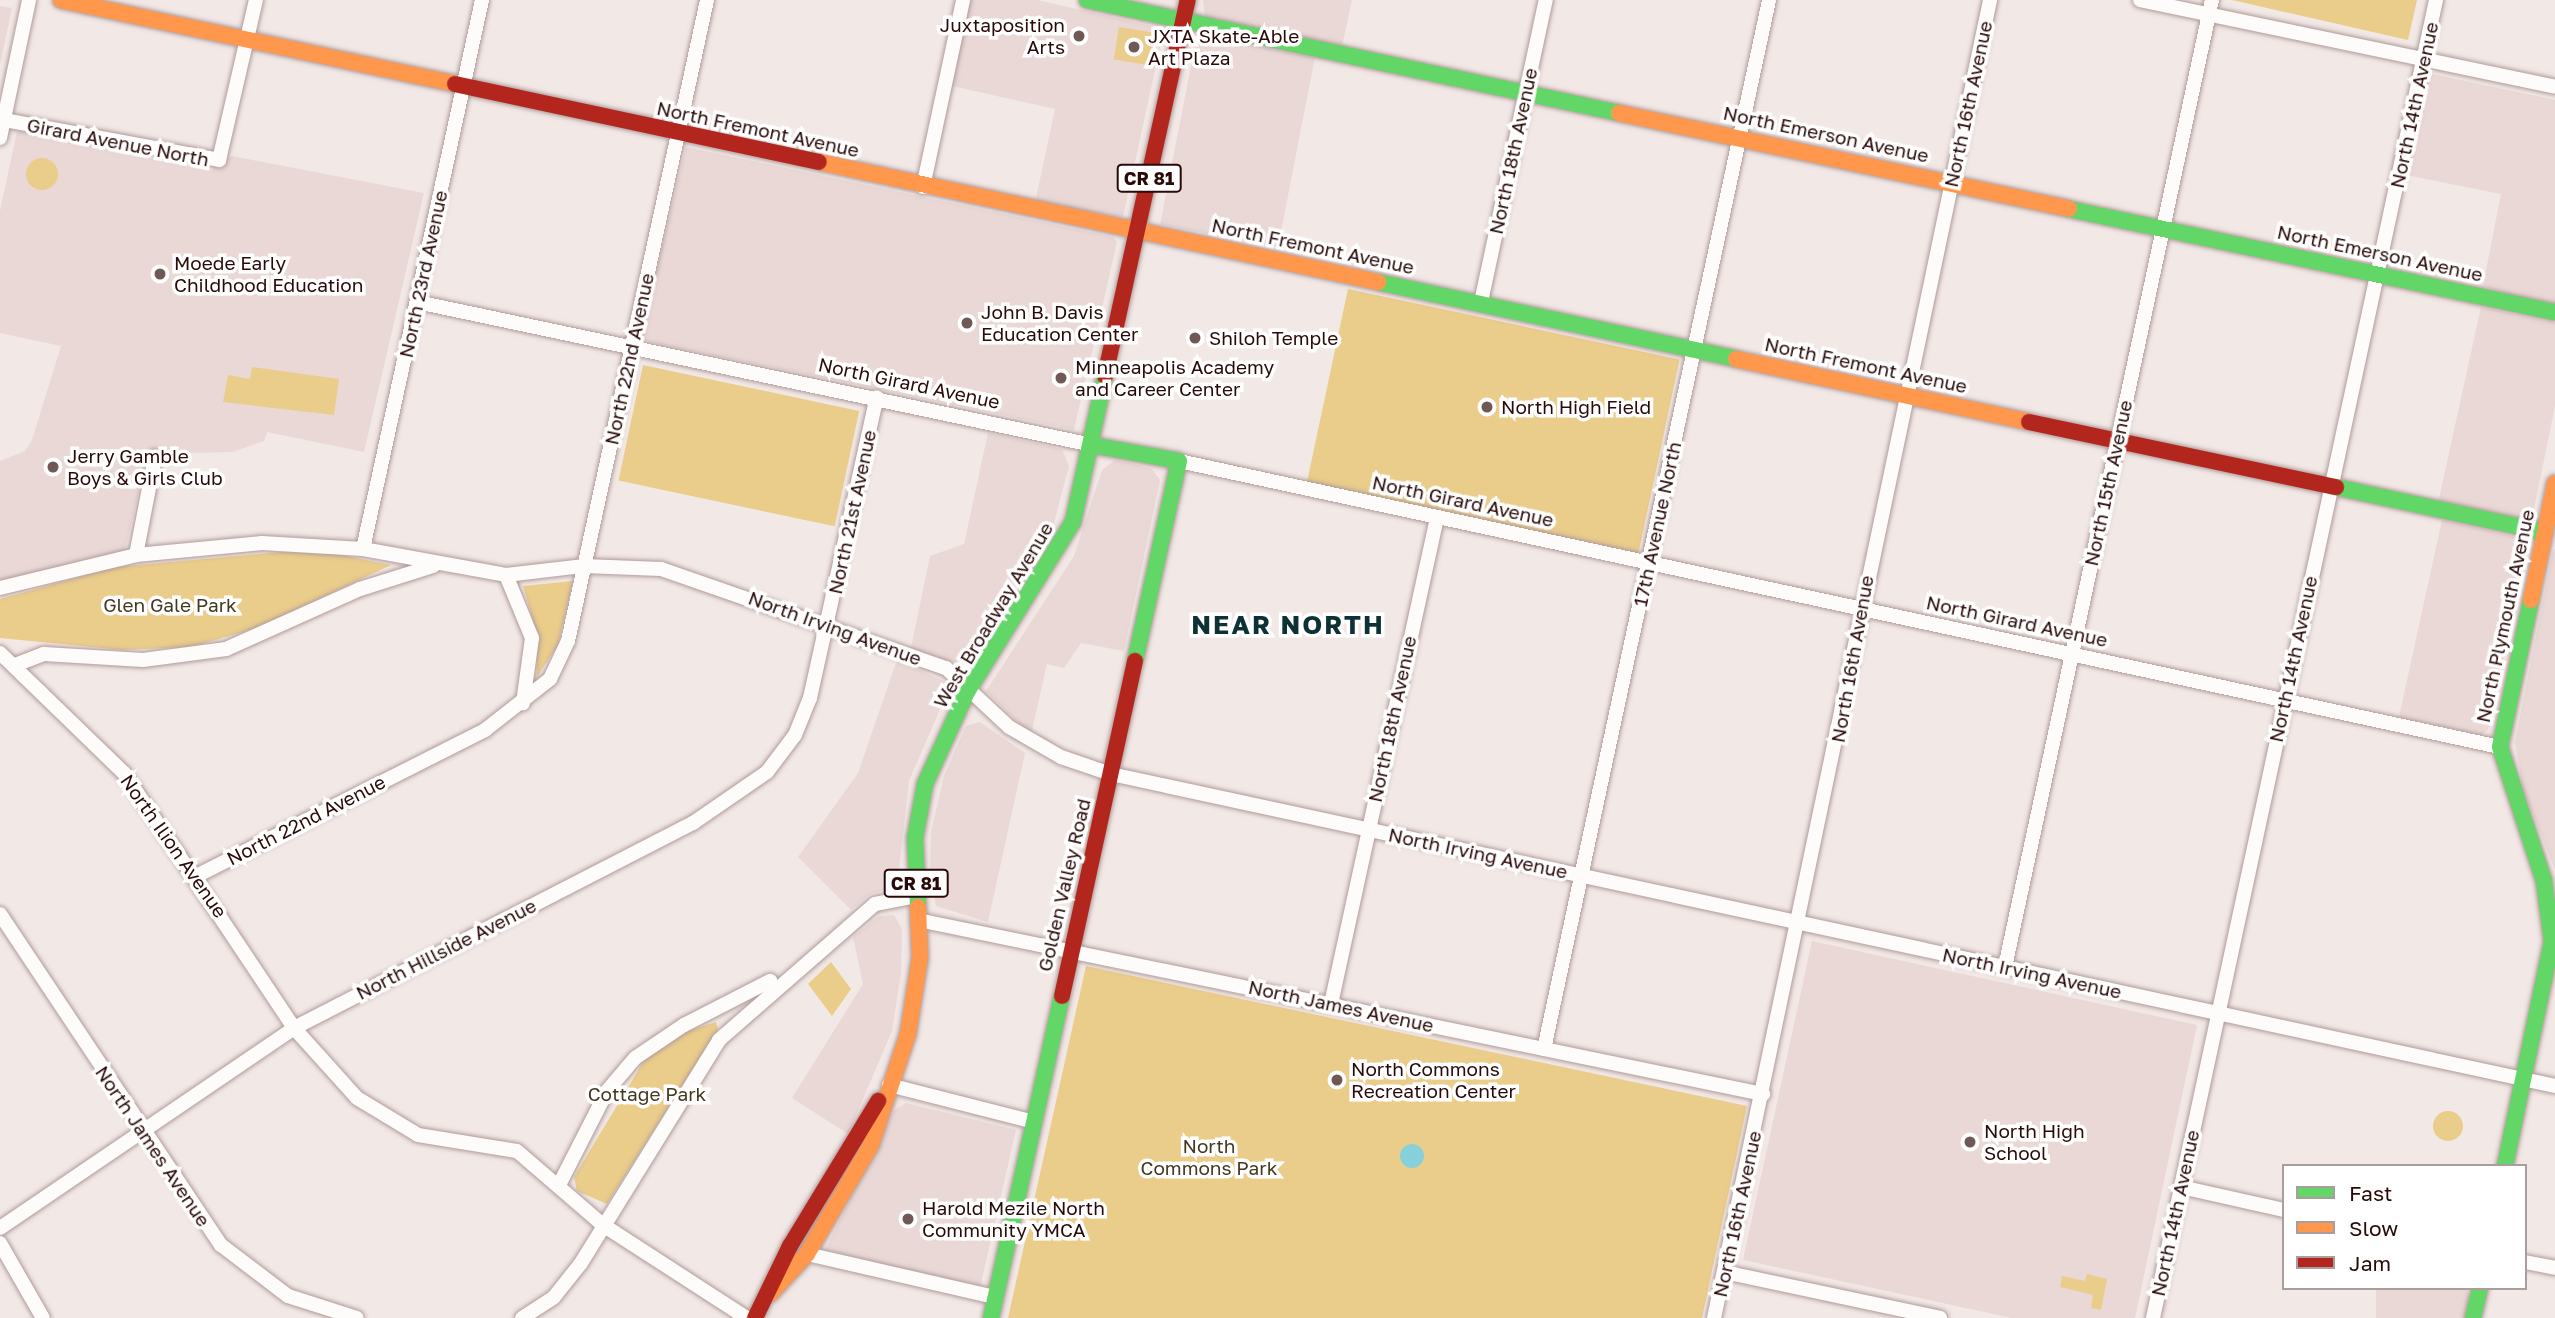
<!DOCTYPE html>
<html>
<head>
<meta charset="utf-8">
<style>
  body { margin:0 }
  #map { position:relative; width:2555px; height:1318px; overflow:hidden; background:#f2e8e6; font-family:"Golos Text",sans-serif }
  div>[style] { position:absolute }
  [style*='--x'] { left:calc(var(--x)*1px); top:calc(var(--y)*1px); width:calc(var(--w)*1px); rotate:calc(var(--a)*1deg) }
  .built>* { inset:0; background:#e9d8d6; transform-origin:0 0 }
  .green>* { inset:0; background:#eacc8b; transform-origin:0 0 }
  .round { border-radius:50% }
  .water>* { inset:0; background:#86d0d9 }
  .roads { filter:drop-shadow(0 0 2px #af9b99) drop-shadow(0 0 2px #af9b99) }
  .street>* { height:14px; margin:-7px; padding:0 7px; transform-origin:7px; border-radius:7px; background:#fdfcfb }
  .fast>* { height:16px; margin:-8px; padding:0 8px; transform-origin:8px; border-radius:8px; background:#63d668 }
  .slow>* { height:16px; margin:-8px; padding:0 8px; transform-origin:8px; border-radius:8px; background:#ff974d }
  .jam>* { height:16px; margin:-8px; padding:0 8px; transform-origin:8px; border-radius:8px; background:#b3261e }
  .dots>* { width:19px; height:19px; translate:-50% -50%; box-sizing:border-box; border:4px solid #fff; border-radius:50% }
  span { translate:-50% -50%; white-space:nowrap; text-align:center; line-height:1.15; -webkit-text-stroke:7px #fff; paint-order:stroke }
  .shield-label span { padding:2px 5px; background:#fff; border:2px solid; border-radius:5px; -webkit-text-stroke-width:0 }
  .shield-label { font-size:18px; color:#2a0a09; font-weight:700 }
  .poi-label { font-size:19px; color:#2a0a09 }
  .right { translate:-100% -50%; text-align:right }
  .left { translate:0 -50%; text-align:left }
  .street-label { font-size:19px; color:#2a0a09 }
  .park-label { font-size:19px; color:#433921 }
  .district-label { font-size:26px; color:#0e3135; font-weight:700; letter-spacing:2px }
  .legend { position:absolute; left:2282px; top:1164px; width:245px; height:126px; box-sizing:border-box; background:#fff; border:2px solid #aa9d9d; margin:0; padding:9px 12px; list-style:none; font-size:21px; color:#2a0a09 }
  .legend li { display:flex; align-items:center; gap:14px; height:35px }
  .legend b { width:35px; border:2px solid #aa9d9d }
</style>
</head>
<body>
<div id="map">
  <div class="built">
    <div style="clip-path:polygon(970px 0,1037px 0,1164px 29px,1123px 217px,1035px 203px,1055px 109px,952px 86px)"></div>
    <div style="clip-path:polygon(1203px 0,1352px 0,1342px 46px,1205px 16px)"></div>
    <div style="clip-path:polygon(0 6px,12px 8px,0 65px)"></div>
    <div style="left:1197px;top:35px;width:120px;height:193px;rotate:11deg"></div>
    <div style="clip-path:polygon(2432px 74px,2555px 100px,2555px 309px,2483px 286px,2501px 194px,2406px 175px,2425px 78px)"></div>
    <div style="clip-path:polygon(17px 131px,210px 171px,232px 156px,424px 193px,364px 452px,267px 432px,264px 441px,233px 452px,147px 454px,125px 551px,0 583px,0 461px,25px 451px,32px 440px,61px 346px,0 333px,0 211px)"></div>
    <div style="clip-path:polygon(686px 147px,1113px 237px,1117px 242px,1074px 430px,646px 341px,642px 334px)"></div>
    <div style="clip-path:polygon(2481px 307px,2555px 323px,2555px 406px,2534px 509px,2521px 521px,2438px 503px)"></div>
    <div style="clip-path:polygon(988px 433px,1062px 449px,1069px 466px,1051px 534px,965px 660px,955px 663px,911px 648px,930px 556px,964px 544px)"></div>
    <div style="clip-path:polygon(1115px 460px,1151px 468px,1160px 480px,1124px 651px,1081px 643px,1064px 668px,1047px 664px,1031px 735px,986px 691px,1074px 556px,1102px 470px)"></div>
    <div style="clip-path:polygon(2442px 520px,2520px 538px,2526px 547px,2489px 728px,2482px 735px,2399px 717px)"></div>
    <div style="clip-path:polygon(2553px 550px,2555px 549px,2555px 870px,2523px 789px,2515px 742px)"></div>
    <div style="clip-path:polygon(897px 660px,946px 682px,948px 691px,909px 781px,898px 879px,892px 889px,870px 894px,851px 910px,798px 857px,858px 773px)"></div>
    <div style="clip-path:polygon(980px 722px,1025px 753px,988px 922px,936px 906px,930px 876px,931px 832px,944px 776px,966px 726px)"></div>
    <div style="clip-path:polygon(894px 915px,902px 929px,901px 974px,892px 1031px,848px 1134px,792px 1098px,863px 984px,853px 937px,879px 916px)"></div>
    <div style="clip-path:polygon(1812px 941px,2197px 1025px,2135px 1318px,2012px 1318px,1743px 1260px)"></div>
    <div style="clip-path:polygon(906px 1103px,1016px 1130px,980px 1288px,825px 1250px,894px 1110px)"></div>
    <div style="left:2376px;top:1288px;width:92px;height:31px"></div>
  </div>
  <div class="green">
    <div style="clip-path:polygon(2232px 0,2417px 0,2408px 40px)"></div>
    <div style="left:1119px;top:27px;width:36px;height:33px;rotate:9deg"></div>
    <div class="round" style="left:26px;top:158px;width:32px;height:32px"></div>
    <div style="left:1348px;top:289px;width:339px;height:200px;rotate:12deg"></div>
    <div style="left:643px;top:365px;width:221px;height:118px;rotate:12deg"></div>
    <div style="clip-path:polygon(252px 367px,339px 379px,334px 415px,223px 402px,228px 375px,250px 379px)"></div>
    <div style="clip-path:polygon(282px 552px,336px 554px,391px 565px,257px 628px,191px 647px,122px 650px,0 638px,0 599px,116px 567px)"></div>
    <div style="clip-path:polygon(573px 581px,558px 645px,537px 677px,536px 632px,523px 586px)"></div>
    <div style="clip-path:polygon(831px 962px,851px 989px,832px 1016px,808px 984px)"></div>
    <div style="clip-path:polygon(1086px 966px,1747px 1106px,1702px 1318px,1008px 1318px)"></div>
    <div style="clip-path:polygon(716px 1022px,718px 1029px,607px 1204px,577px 1191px,574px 1177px,645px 1059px,687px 1031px)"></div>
    <div class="round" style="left:2433px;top:1111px;width:30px;height:30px"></div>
    <div style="clip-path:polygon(2087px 1274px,2107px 1279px,2101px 1310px,2091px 1308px,2093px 1295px,2060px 1287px,2062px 1276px,2085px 1281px)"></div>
  </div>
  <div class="water">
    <div class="round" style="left:1400px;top:1144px;width:24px;height:24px"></div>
  </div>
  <div class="roads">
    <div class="street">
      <div style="--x:2140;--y:0;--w:424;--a:11.8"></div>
      <div style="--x:4;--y:120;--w:219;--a:10.5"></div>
      <div style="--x:219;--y:160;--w:164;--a:-77"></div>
      <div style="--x:0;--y:138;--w:141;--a:-78.1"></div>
      <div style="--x:923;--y:187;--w:191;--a:-77.9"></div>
      <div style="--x:417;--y:302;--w:690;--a:11.96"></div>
      <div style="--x:1481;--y:302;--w:309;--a:-77.9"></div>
      <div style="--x:1179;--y:461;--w:1352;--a:12.22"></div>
      <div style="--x:363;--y:549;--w:562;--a:-77.77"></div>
      <div style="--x:136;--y:555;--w:100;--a:-79"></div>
      <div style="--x:506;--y:575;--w:68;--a:67.6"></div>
      <div style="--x:532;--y:638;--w:66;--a:97.9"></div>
      <div style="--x:0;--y:588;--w:140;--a:-13.6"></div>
      <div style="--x:136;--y:555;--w:127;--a:-5.4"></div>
      <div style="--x:262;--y:543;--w:101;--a:3.4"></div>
      <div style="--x:363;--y:549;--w:145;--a:10.3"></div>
      <div style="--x:506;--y:575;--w:79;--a:-6.6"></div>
      <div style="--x:584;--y:566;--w:77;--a:2.2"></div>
      <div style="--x:661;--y:569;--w:302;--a:19.2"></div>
      <div style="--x:946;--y:668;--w:86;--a:43.1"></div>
      <div style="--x:1009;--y:727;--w:60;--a:30"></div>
      <div style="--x:1061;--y:757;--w:53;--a:18.8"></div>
      <div style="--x:1111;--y:774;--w:1477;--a:12.19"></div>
      <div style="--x:0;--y:653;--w:173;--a:44.1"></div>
      <div style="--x:124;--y:773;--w:306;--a:56.3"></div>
      <div style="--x:294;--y:1028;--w:94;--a:48"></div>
      <div style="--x:357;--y:1098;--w:71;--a:31.2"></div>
      <div style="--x:418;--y:1135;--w:100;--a:9.2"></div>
      <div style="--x:517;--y:1151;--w:113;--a:40.7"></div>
      <div style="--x:603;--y:1225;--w:171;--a:32.9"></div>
      <div style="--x:15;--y:665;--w:31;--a:-21"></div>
      <div style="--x:44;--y:654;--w:99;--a:3.5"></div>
      <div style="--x:143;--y:660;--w:84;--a:-7.5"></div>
      <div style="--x:226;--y:649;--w:147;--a:-24.1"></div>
      <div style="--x:360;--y:589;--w:77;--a:-17.5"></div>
      <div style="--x:198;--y:875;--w:322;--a:-26.8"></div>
      <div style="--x:485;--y:730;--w:83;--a:-38.1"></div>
      <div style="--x:550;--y:679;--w:42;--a:-64.7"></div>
      <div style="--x:568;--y:641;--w:656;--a:-77.76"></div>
      <div style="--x:0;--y:914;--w:398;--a:56.3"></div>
      <div style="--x:221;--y:1245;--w:84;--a:37.3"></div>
      <div style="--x:288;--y:1296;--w:72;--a:17.7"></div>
      <div style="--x:918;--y:920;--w:863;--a:11.64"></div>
      <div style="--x:2005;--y:967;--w:989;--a:-77.92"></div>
      <div style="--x:1331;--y:1004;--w:498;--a:-77.7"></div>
      <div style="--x:1544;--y:1049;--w:1073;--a:-77.89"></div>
      <div style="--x:889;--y:1085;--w:150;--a:14.3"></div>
      <div style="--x:560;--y:1183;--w:103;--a:-62.9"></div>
      <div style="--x:607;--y:1091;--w:43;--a:-49.7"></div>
      <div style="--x:635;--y:1058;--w:59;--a:-34"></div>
      <div style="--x:684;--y:1025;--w:97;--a:-27.1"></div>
      <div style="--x:2181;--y:1187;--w:106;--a:12.6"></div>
      <div style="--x:0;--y:1228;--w:356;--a:-34.2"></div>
      <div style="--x:294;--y:1028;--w:449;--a:-27.2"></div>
      <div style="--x:693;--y:823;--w:90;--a:-34.6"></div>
      <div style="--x:767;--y:772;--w:46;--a:-52.9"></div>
      <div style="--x:795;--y:735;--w:40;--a:-68"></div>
      <div style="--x:810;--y:698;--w:308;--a:-77.5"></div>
      <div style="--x:0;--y:1243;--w:86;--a:60.2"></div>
      <div style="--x:807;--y:1254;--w:193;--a:12.9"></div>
      <div style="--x:2525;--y:1262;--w:31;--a:11"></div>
      <div style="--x:1724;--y:1272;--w:221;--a:12"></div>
      <div style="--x:522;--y:1318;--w:38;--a:-33"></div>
      <div style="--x:554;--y:1297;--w:43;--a:-51.5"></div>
      <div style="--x:581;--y:1263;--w:262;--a:-58.2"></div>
      <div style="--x:719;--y:1040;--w:207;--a:-41.1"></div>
      <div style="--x:875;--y:904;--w:43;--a:-10.8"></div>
      <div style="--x:1714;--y:1318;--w:1347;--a:-78.17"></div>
      <div style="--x:2153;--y:1318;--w:1348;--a:-77.88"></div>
    </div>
    <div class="fast">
      <div style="--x:1087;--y:0;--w:544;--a:11.99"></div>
      <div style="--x:2069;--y:209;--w:497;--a:12"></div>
      <div style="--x:1378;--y:282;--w:366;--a:12.1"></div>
      <div style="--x:1092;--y:445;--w:88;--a:10.4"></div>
      <div style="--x:1179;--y:461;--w:205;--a:102.4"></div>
      <div style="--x:2336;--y:487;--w:214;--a:12.2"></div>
      <div style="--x:918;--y:907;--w:69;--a:-92.5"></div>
      <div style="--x:915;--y:838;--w:55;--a:-79.5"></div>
      <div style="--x:925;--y:784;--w:101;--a:-65.5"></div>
      <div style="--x:967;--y:692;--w:200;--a:-58.1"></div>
      <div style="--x:1073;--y:522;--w:149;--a:-77.6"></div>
      <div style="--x:2505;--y:1166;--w:229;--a:-78.2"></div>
      <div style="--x:2552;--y:942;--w:62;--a:-97.5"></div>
      <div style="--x:2544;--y:881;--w:141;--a:-108.2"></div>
      <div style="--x:2500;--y:747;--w:150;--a:-78.1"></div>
      <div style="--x:991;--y:1318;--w:330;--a:-77.6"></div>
      <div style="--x:2473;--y:1318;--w:31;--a:-77"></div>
    </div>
    <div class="slow">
      <div style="--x:61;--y:0;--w:403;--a:12"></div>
      <div style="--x:1619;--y:113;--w:460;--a:12"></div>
      <div style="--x:819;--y:162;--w:572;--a:12.12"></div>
      <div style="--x:1736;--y:359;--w:300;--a:12.1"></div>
      <div style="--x:2531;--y:600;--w:119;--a:-78.4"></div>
      <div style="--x:770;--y:1294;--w:54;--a:-47.2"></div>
      <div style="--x:807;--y:1254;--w:126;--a:-59.6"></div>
      <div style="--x:871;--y:1145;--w:117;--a:-71.6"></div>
      <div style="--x:908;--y:1034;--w:78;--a:-81.1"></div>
      <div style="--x:920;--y:957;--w:50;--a:-92.3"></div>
    </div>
    <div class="jam">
      <div style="--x:455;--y:84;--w:372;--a:12.1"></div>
      <div style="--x:1105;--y:376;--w:385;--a:-77.6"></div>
      <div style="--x:2029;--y:422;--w:314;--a:12"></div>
      <div style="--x:1062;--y:996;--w:343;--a:-77.7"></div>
      <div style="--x:755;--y:1318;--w:80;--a:-64.1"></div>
      <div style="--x:790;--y:1246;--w:170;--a:-58.7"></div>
    </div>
  </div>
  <div class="dots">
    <div style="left:1079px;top:36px;background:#705856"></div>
    <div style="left:1134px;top:47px;background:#705856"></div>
    <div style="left:160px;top:274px;background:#705856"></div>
    <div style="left:967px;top:323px;background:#705856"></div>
    <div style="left:1195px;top:338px;background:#705856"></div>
    <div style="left:1061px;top:378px;background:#705856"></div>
    <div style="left:1487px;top:407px;background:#705856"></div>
    <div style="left:53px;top:467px;background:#705856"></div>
    <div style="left:1337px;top:1080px;background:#705856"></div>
    <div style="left:1970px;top:1142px;background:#705856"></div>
    <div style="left:908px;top:1219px;background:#705856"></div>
  </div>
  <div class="shield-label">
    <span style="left:1149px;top:178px">CR 81</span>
    <span style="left:916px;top:883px">CR 81</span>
  </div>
  <div class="poi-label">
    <span class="right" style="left:1065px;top:36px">Juxtaposition<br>Arts</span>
    <span class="left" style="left:1148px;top:47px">JXTA Skate-Able<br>Art Plaza</span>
    <span class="left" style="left:174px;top:274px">Moede Early<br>Childhood Education</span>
    <span class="left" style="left:981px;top:323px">John B. Davis<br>Education Center</span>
    <span class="left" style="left:1209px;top:338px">Shiloh Temple</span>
    <span class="left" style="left:1075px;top:378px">Minneapolis Academy<br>and Career Center</span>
    <span class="left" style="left:1501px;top:407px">North High Field</span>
    <span class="left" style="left:67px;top:467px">Jerry Gamble<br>Boys &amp; Girls Club</span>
    <span class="left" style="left:1351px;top:1080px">North Commons<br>Recreation Center</span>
    <span class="left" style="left:1984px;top:1142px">North High<br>School</span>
    <span class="left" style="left:922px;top:1219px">Harold Mezile North<br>Community YMCA</span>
  </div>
  <div class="street-label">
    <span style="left:1968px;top:104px;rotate:-78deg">North 16th Avenue</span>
    <span style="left:2414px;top:105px;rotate:-78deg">North 14th Avenue</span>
    <span style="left:758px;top:129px;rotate:12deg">North Fremont Avenue</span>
    <span style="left:1826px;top:134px;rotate:12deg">North Emerson Avenue</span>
    <span style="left:118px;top:142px;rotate:11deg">Girard Avenue North</span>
    <span style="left:1513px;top:151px;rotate:-78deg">North 18th Avenue</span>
    <span style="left:1313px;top:246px;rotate:12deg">North Fremont Avenue</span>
    <span style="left:2380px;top:253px;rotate:12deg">North Emerson Avenue</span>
    <span style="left:423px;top:274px;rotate:-78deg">North 23rd Avenue</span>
    <span style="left:629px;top:359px;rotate:-78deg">North 22nd Avenue</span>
    <span style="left:1866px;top:365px;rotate:12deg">North Fremont Avenue</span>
    <span style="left:909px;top:383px;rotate:12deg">North Girard Avenue</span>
    <span style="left:2108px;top:483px;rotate:-78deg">North 15th Avenue</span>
    <span style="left:1463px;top:501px;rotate:12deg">North Girard Avenue</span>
    <span style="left:852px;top:512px;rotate:-78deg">North 21st Avenue</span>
    <span style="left:1657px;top:524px;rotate:-78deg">17th Avenue North</span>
    <span style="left:993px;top:615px;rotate:-59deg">West Broadway Avenue</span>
    <span style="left:2505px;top:616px;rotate:-78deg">North Plymouth Avenue</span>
    <span style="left:2017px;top:621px;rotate:12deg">North Girard Avenue</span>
    <span style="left:835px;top:628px;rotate:20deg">North Irving Avenue</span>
    <span style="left:1852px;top:659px;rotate:-80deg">North 16th Avenue</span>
    <span style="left:2293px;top:659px;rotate:-78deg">North 14th Avenue</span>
    <span style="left:1392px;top:719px;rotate:-78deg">North 18th Avenue</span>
    <span style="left:306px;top:820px;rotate:-27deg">North 22nd Avenue</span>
    <span style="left:174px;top:846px;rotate:55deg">North Ilion Avenue</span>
    <span style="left:1478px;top:853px;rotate:12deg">North Irving Avenue</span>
    <span style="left:1064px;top:885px;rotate:-77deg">Golden Valley Road</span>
    <span style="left:446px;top:949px;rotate:-27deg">North Hillside Avenue</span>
    <span style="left:2032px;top:973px;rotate:12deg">North Irving Avenue</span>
    <span style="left:1341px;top:1006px;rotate:12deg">North James Avenue</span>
    <span style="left:153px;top:1146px;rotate:56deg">North James Avenue</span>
    <span style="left:2175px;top:1213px;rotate:-78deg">North 14th Avenue</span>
    <span style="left:1737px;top:1214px;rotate:-78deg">North 16th Avenue</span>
  </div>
  <div class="park-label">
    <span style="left:170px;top:605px">Glen Gale Park</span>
    <span style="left:647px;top:1094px">Cottage Park</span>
    <span style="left:1209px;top:1157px">North<br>Commons Park</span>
  </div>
  <div class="district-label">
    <span style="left:1288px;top:625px">NEAR NORTH</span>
  </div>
  <ul class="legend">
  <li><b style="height:9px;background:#63d668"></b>Fast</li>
  <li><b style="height:9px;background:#ff974d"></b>Slow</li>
  <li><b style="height:9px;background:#b3261e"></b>Jam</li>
  </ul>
</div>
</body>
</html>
